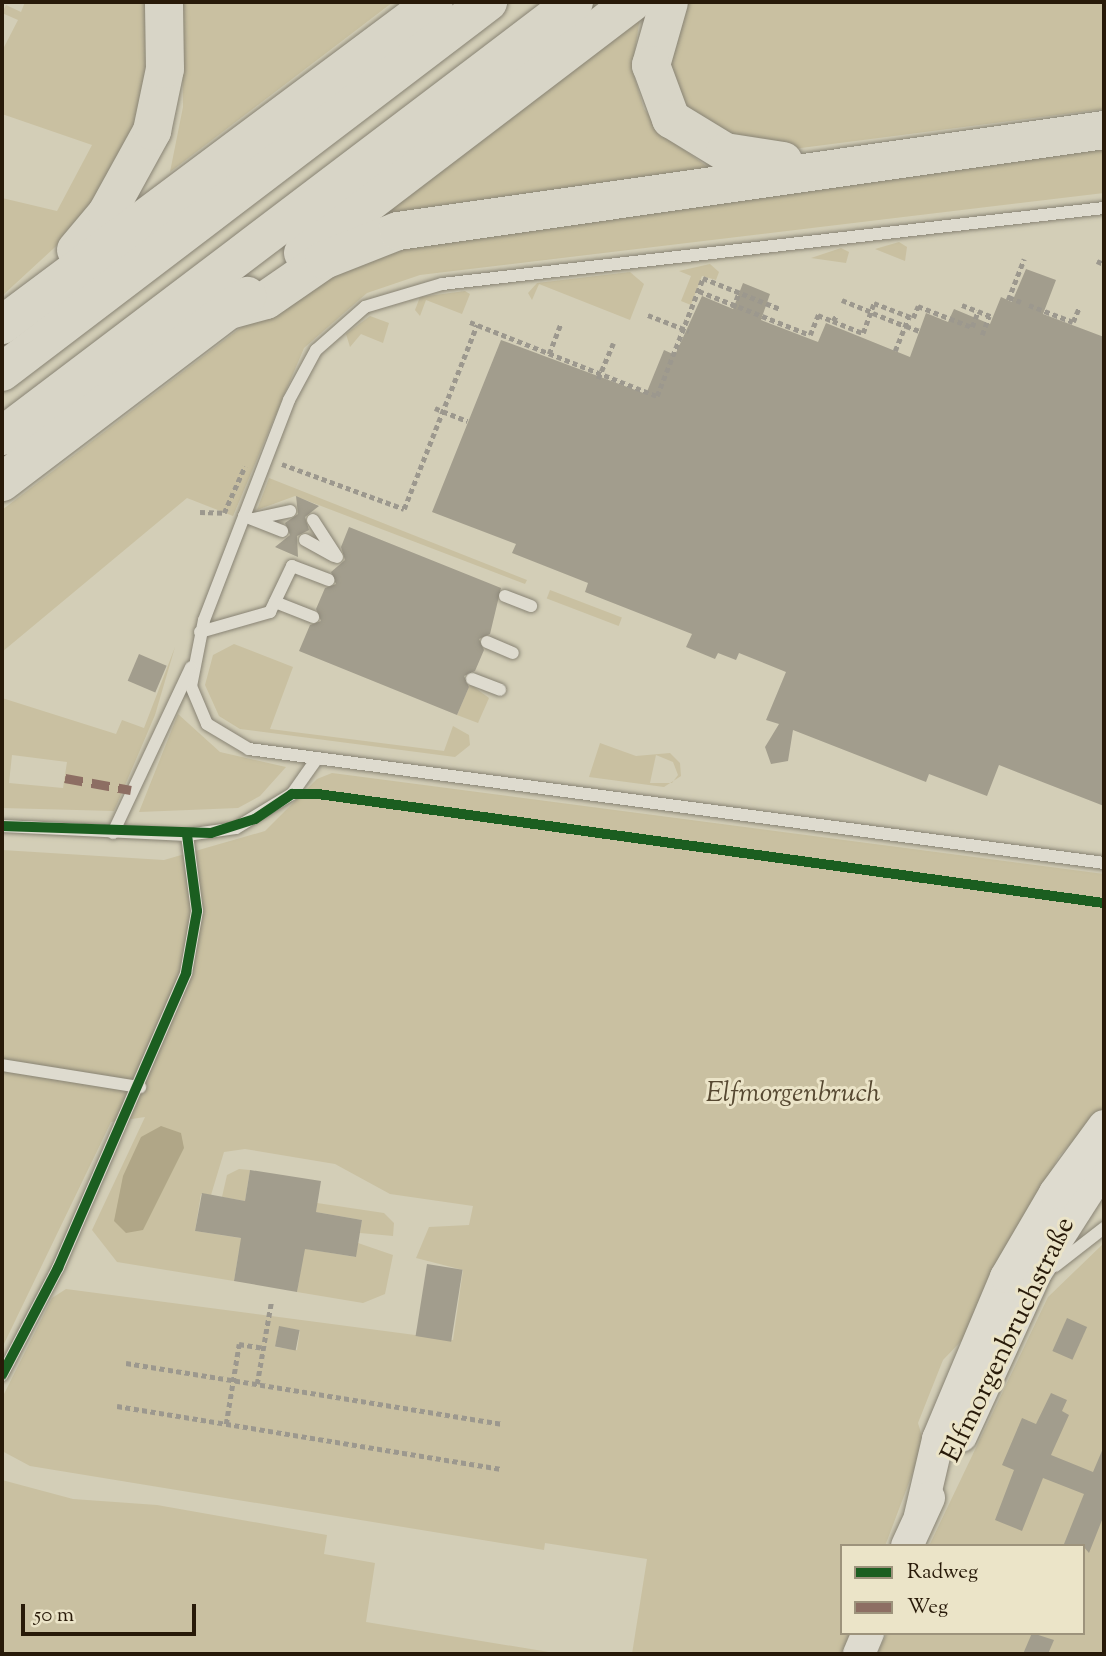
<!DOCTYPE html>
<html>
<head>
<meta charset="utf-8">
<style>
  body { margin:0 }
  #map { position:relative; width:1106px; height:1656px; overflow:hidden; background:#d3ceb7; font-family:"Sorts Mill Goudy",serif }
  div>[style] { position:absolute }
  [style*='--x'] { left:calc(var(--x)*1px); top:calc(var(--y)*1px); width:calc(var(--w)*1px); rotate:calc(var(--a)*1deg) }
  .green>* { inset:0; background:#c9c0a1; transform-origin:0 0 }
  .water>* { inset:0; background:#b0a687 }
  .building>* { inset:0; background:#a29d8d; transform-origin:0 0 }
  .path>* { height:4.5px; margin-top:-2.25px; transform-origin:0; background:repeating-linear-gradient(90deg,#9c988e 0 5px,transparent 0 8.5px) }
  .roads { filter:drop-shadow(0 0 2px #888374) drop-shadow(0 0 2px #888374) }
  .service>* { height:12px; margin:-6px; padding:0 6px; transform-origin:6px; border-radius:6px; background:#dedbcf }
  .secondary>* { height:32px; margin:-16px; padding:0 16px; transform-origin:16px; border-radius:16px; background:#dedbcf }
  .motorway>* { height:38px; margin:-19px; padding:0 19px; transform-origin:19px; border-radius:19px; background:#d8d5c7 }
  .path-bridge>* { height:4.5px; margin-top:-2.25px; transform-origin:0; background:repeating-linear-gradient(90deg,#9c988e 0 5px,transparent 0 8.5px) }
  .quiet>* { height:9px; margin-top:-4.5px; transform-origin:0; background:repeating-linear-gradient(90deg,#8d6e63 0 18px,transparent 0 27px) }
  .cycleway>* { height:10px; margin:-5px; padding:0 5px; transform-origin:5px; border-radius:5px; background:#1b5e20 }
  span { translate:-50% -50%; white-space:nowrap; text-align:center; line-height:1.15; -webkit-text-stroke:6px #ebe4c8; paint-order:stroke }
  .park-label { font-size:28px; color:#564831; font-style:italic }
  .street-label { font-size:28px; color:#281a09 }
  .frame { position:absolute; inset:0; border:4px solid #281a09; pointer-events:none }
  .legend { position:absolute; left:840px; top:1544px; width:245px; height:91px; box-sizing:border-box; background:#ebe4c8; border:2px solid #9d937c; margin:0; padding:9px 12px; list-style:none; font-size:21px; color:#281a09 }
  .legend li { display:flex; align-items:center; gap:14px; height:35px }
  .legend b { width:35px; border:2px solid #9d937c }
  .scale { position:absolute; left:21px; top:1604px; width:175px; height:32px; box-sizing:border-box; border:4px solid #281a09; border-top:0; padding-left:9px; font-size:21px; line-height:24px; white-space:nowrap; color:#281a09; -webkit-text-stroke:5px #ebe4c8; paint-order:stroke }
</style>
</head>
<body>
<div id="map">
  <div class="green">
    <div style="clip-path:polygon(25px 2px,154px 2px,149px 99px,92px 213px,2px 296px,2px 198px,57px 211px,92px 145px,2px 114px,2px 51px,18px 20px,2px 13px,6px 5px,21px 12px)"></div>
    <div style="clip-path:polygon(182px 2px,393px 2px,170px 172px,183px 107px)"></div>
    <div style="clip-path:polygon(682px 2px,1104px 2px,1104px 109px,770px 152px,682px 115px,665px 39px)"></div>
    <div style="clip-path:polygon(640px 17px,632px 69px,644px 109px,666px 137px,709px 168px,360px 225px)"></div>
    <div style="clip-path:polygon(1104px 138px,1104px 193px,420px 275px,367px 293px,304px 348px,233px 516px,187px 498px,2px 652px,2px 510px,265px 309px,367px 253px)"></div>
    <div style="clip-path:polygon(899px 242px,907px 247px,905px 261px,875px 249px)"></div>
    <div style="clip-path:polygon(841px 248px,849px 252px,846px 263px,811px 258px)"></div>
    <div style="clip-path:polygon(710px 264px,719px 272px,716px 280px,702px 276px,691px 305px,681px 301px,691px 276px,679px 271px)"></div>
    <div style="clip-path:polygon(630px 272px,644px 284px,630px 320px,539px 284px,532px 300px,528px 293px,537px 283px)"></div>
    <div style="clip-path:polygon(465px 291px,470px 294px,462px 314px,426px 300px,420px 316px,415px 310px,420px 297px)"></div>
    <div style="clip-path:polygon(370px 316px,389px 323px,383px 343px,361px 334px,350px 347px,346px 334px)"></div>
    <div style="clip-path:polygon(269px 478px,527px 580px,525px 584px,295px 496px,257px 510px)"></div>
    <div style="left:550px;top:590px;width:77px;height:9px;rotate:21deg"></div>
    <div style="clip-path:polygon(234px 644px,293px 667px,270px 729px,444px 751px,453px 726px,469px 735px,470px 745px,455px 757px,240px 729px,219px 716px,205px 685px,213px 655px)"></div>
    <div style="clip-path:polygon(evenodd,175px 647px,155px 715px,114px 811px,2px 808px,2px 698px,116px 734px,122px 720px,144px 728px,175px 647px,12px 755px,67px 762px,63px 788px,9px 783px,12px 755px)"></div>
    <div style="clip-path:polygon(470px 684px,489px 698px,478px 723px,457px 715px)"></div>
    <div style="clip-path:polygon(178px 714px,220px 752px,286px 767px,260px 796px,238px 808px,139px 812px)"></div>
    <div style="clip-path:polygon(evenodd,600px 743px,636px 756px,670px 753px,680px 763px,681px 776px,664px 787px,589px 777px,600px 743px,656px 755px,673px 762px,678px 775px,672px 783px,650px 783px,656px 755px)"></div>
    <div style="clip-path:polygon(evenodd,332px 773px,1104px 874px,1104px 1108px,1059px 1156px,966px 1336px,943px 1360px,918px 1423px,924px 1443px,885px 1546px,842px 1546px,842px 1633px,851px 1633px,842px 1654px,632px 1654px,647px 1559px,545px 1543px,544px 1550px,30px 1466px,2px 1451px,2px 1398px,52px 1298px,66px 1289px,453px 1340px,463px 1270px,416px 1258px,429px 1227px,469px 1225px,473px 1206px,390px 1194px,335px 1164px,245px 1149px,224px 1152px,211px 1195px,201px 1194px,195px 1231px,253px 1240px,239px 1251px,234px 1281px,117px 1262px,92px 1230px,145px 1117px,111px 1122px,2px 1348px,2px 850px,164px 860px,265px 831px,317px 779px,332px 773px,279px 1327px,300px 1330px,297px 1350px,275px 1347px,279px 1327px)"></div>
    <div style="clip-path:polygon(239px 1169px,250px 1170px,245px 1201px,222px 1197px,227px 1175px)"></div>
    <div style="clip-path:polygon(317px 1203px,384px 1213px,394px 1223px,393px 1236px,360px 1233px,362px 1220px,316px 1212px)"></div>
    <div style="clip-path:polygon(358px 1243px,393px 1255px,385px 1294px,363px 1303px,297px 1292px,302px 1261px,295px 1247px,355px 1257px)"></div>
    <div style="clip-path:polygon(1104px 1243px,1104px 1654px,877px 1654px,887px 1633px,1083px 1633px,1083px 1546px,929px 1546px,1048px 1297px)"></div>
    <div style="clip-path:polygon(2px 1480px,73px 1499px,157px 1505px,327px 1535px,324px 1554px,375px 1563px,366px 1622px,561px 1654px,2px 1654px)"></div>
  </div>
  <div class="water">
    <div style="clip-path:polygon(161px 1126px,181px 1133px,184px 1148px,143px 1230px,126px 1233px,114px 1221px,123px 1176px,141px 1137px)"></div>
  </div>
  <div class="building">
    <div style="clip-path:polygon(1026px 269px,1056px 280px,1043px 314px,1104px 337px,1104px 806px,999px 765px,987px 796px,929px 774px,926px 782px,793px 730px,788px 761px,771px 764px,765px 747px,779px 724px,766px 720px,786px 672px,739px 653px,736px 660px,718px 653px,715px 659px,686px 647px,692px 634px,585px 592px,588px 583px,512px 553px,516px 544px,432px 512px,501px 340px,646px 394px,664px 350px,675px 355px,702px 296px,733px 309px,743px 283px,770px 294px,761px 320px,818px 342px,826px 323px,910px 357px,926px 313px,948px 322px,954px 309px,990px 324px,1001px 297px,1012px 302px)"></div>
    <div style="clip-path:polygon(296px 496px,319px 506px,305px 517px,309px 530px,297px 536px,298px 557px,275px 547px,290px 535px,285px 523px,298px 514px)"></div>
    <div style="clip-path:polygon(349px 527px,501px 588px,490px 634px,479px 639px,484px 650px,475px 671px,464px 676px,469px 687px,457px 715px,299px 651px,310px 625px,321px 621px,316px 609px,325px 588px,336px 584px,331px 572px,345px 560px,341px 547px)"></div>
    <div style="left:139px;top:654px;width:30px;height:29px;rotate:23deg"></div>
    <div style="clip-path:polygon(250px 1170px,321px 1181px,316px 1212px,362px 1220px,356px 1257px,305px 1249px,297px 1292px,234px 1281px,241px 1238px,195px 1231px,202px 1193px,245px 1201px)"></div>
    <div style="left:427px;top:1264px;width:36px;height:73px;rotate:9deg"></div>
    <div style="left:1067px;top:1318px;width:22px;height:36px;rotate:24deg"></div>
    <div style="left:279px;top:1326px;width:21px;height:21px;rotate:11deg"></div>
    <div style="clip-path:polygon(1051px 1393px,1067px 1400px,1062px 1411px,1069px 1415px,1051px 1455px,1093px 1472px,1104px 1446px,1104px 1515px,1089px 1553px,1083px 1546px,1064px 1544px,1084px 1494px,1043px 1478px,1022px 1531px,995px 1520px,1014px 1470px,1002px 1465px,1022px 1418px,1036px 1424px)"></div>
    <div style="clip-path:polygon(1032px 1633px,1054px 1640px,1048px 1654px,1023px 1654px)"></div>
  </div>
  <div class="path">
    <div style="--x:1097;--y:261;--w:8;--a:23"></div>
    <div style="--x:699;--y:291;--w:119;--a:21.6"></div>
    <div style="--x:810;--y:335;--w:22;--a:-68"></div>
    <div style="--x:818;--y:315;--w:16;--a:22"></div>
    <div style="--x:833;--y:321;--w:6;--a:-59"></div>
    <div style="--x:1009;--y:297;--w:13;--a:23"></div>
    <div style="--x:842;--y:300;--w:32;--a:22"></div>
    <div style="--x:1008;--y:300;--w:44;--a:-68.7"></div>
    <div style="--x:962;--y:305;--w:17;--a:21"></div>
    <div style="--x:1029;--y:305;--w:47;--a:21.1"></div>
    <div style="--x:1073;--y:322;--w:15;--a:-67"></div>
    <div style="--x:733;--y:308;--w:17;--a:-69"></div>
    <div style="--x:648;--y:315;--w:44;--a:21.3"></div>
    <div style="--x:833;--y:321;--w:32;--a:22"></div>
    <div style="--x:863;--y:333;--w:32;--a:-70"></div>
    <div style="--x:874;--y:303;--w:42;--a:21"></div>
    <div style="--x:913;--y:318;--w:13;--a:-67"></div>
    <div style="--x:918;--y:306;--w:58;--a:21.3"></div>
    <div style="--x:972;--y:327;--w:17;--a:-69"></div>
    <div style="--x:978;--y:311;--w:16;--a:22"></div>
    <div style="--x:470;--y:322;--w:201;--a:21.6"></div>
    <div style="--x:657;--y:396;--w:127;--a:-68.7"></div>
    <div style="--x:703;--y:278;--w:83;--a:21.9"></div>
    <div style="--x:906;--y:326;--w:15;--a:20"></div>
    <div style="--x:982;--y:335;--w:20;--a:-70"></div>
    <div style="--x:895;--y:351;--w:37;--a:-68"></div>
    <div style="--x:549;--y:354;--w:33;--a:-69"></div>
    <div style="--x:598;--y:379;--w:39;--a:-67"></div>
    <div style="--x:435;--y:408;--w:35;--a:22"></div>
    <div style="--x:282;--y:464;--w:130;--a:20.2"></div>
    <div style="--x:404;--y:509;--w:198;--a:-68.4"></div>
    <div style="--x:200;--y:512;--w:24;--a:2"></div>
    <div style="--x:224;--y:513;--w:51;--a:-65.9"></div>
    <div style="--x:126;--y:1363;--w:380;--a:9.2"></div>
    <div style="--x:257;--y:1384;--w:82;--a:-80.2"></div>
    <div style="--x:117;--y:1406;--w:388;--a:9.3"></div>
    <div style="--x:226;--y:1424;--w:81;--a:-80.8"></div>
    <div style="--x:239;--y:1344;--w:24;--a:9"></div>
  </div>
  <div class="roads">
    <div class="service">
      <div style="--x:1104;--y:208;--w:666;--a:173.45"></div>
      <div style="--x:442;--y:284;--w:80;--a:163.4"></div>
      <div style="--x:365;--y:307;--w:65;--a:138.7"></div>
      <div style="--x:316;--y:350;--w:57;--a:118.4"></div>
      <div style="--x:289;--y:400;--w:236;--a:111.1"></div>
      <div style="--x:204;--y:620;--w:67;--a:101.1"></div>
      <div style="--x:191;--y:686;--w:41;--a:67.2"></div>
      <div style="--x:207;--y:724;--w:49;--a:30.8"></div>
      <div style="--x:249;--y:749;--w:863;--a:7.59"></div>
      <div style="--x:244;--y:516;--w:41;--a:21.5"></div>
      <div style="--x:253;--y:519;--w:38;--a:-12"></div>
      <div style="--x:313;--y:520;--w:44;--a:57"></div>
      <div style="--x:305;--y:540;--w:33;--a:29"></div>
      <div style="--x:505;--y:596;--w:28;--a:21"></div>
      <div style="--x:275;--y:602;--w:41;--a:21.5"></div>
      <div style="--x:200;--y:632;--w:73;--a:-15.9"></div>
      <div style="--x:270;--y:612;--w:51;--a:-64.4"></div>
      <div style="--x:292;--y:566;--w:39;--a:21"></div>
      <div style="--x:487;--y:642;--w:28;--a:23"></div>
      <div style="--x:472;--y:679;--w:30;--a:21"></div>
      <div style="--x:2;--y:826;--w:185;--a:2.8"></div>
      <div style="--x:187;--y:835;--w:49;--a:-8.1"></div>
      <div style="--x:236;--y:828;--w:66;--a:-31.3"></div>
      <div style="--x:292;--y:794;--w:42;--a:-54.8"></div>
      <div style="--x:113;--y:833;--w:183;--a:-64.8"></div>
      <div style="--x:2;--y:1065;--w:140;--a:9.1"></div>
      <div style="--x:1055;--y:1266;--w:62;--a:-37.8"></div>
      <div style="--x:2;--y:1375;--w:121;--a:-62.4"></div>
      <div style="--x:58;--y:1268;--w:322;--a:-66.5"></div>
      <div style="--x:186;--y:973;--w:63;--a:-79.9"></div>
      <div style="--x:197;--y:911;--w:77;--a:-97.5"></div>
    </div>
    <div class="secondary">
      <div style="--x:961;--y:1436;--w:178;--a:-65.4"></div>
      <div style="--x:1035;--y:1274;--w:128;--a:-57.4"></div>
      <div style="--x:920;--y:1516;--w:79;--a:-76.8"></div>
      <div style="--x:938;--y:1439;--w:176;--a:-67.2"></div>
      <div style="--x:1006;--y:1277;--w:97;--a:-59.7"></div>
      <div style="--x:1055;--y:1193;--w:83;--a:-53.8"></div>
      <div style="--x:907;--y:1546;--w:53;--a:-65.4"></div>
      <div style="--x:859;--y:1654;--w:23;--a:-67"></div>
    </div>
    <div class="motorway">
      <div style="--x:669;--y:2;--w:66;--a:105.9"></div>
      <div style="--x:651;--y:65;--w:58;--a:69.7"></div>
      <div style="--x:671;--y:119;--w:63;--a:31.4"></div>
      <div style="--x:725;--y:152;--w:59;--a:8.8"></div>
      <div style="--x:76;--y:250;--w:48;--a:-50"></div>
      <div style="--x:107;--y:213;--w:94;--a:-61.2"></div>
      <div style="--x:152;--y:131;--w:63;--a:-78.2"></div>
      <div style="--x:165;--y:69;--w:67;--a:-90.9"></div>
      <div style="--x:303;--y:253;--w:414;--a:-37.3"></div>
      <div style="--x:226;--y:311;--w:41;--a:-15.4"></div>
      <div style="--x:266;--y:300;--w:70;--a:-34.6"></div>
      <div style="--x:324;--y:260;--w:79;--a:-21.4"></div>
      <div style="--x:398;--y:231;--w:713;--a:-8.14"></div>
      <div style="--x:2;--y:325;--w:539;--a:-36.78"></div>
      <div style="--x:2;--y:372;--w:611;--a:-37.28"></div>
      <div style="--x:2;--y:436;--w:718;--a:-37.19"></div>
      <div style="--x:2;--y:482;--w:308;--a:-37.2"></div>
    </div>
  </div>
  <div class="path-bridge">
    <div style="--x:873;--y:313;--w:35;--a:22"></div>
  </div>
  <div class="quiet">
    <div style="--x:65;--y:778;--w:67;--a:10.3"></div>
  </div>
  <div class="cycleway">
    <div style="--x:2;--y:826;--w:209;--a:1.9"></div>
    <div style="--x:211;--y:833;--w:46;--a:-17.7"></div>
    <div style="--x:255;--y:819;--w:45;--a:-34"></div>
    <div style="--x:292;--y:794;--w:26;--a:0"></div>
    <div style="--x:318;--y:794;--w:794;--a:7.9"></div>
    <div style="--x:2;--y:1375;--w:121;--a:-62.4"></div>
    <div style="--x:58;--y:1268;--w:322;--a:-66.5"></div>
    <div style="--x:186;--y:973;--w:63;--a:-79.9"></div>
    <div style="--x:197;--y:911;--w:77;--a:-97.5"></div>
  </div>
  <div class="park-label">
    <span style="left:793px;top:1094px">Elfmorgenbruch</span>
  </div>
  <div class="street-label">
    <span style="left:1009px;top:1340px;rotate:-64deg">Elfmorgenbruchstraße</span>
  </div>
  <div class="frame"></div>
  <ul class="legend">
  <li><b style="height:9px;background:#1b5e20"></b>Radweg</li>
  <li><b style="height:9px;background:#8d6e63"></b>Weg</li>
  </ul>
  <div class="scale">50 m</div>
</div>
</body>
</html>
